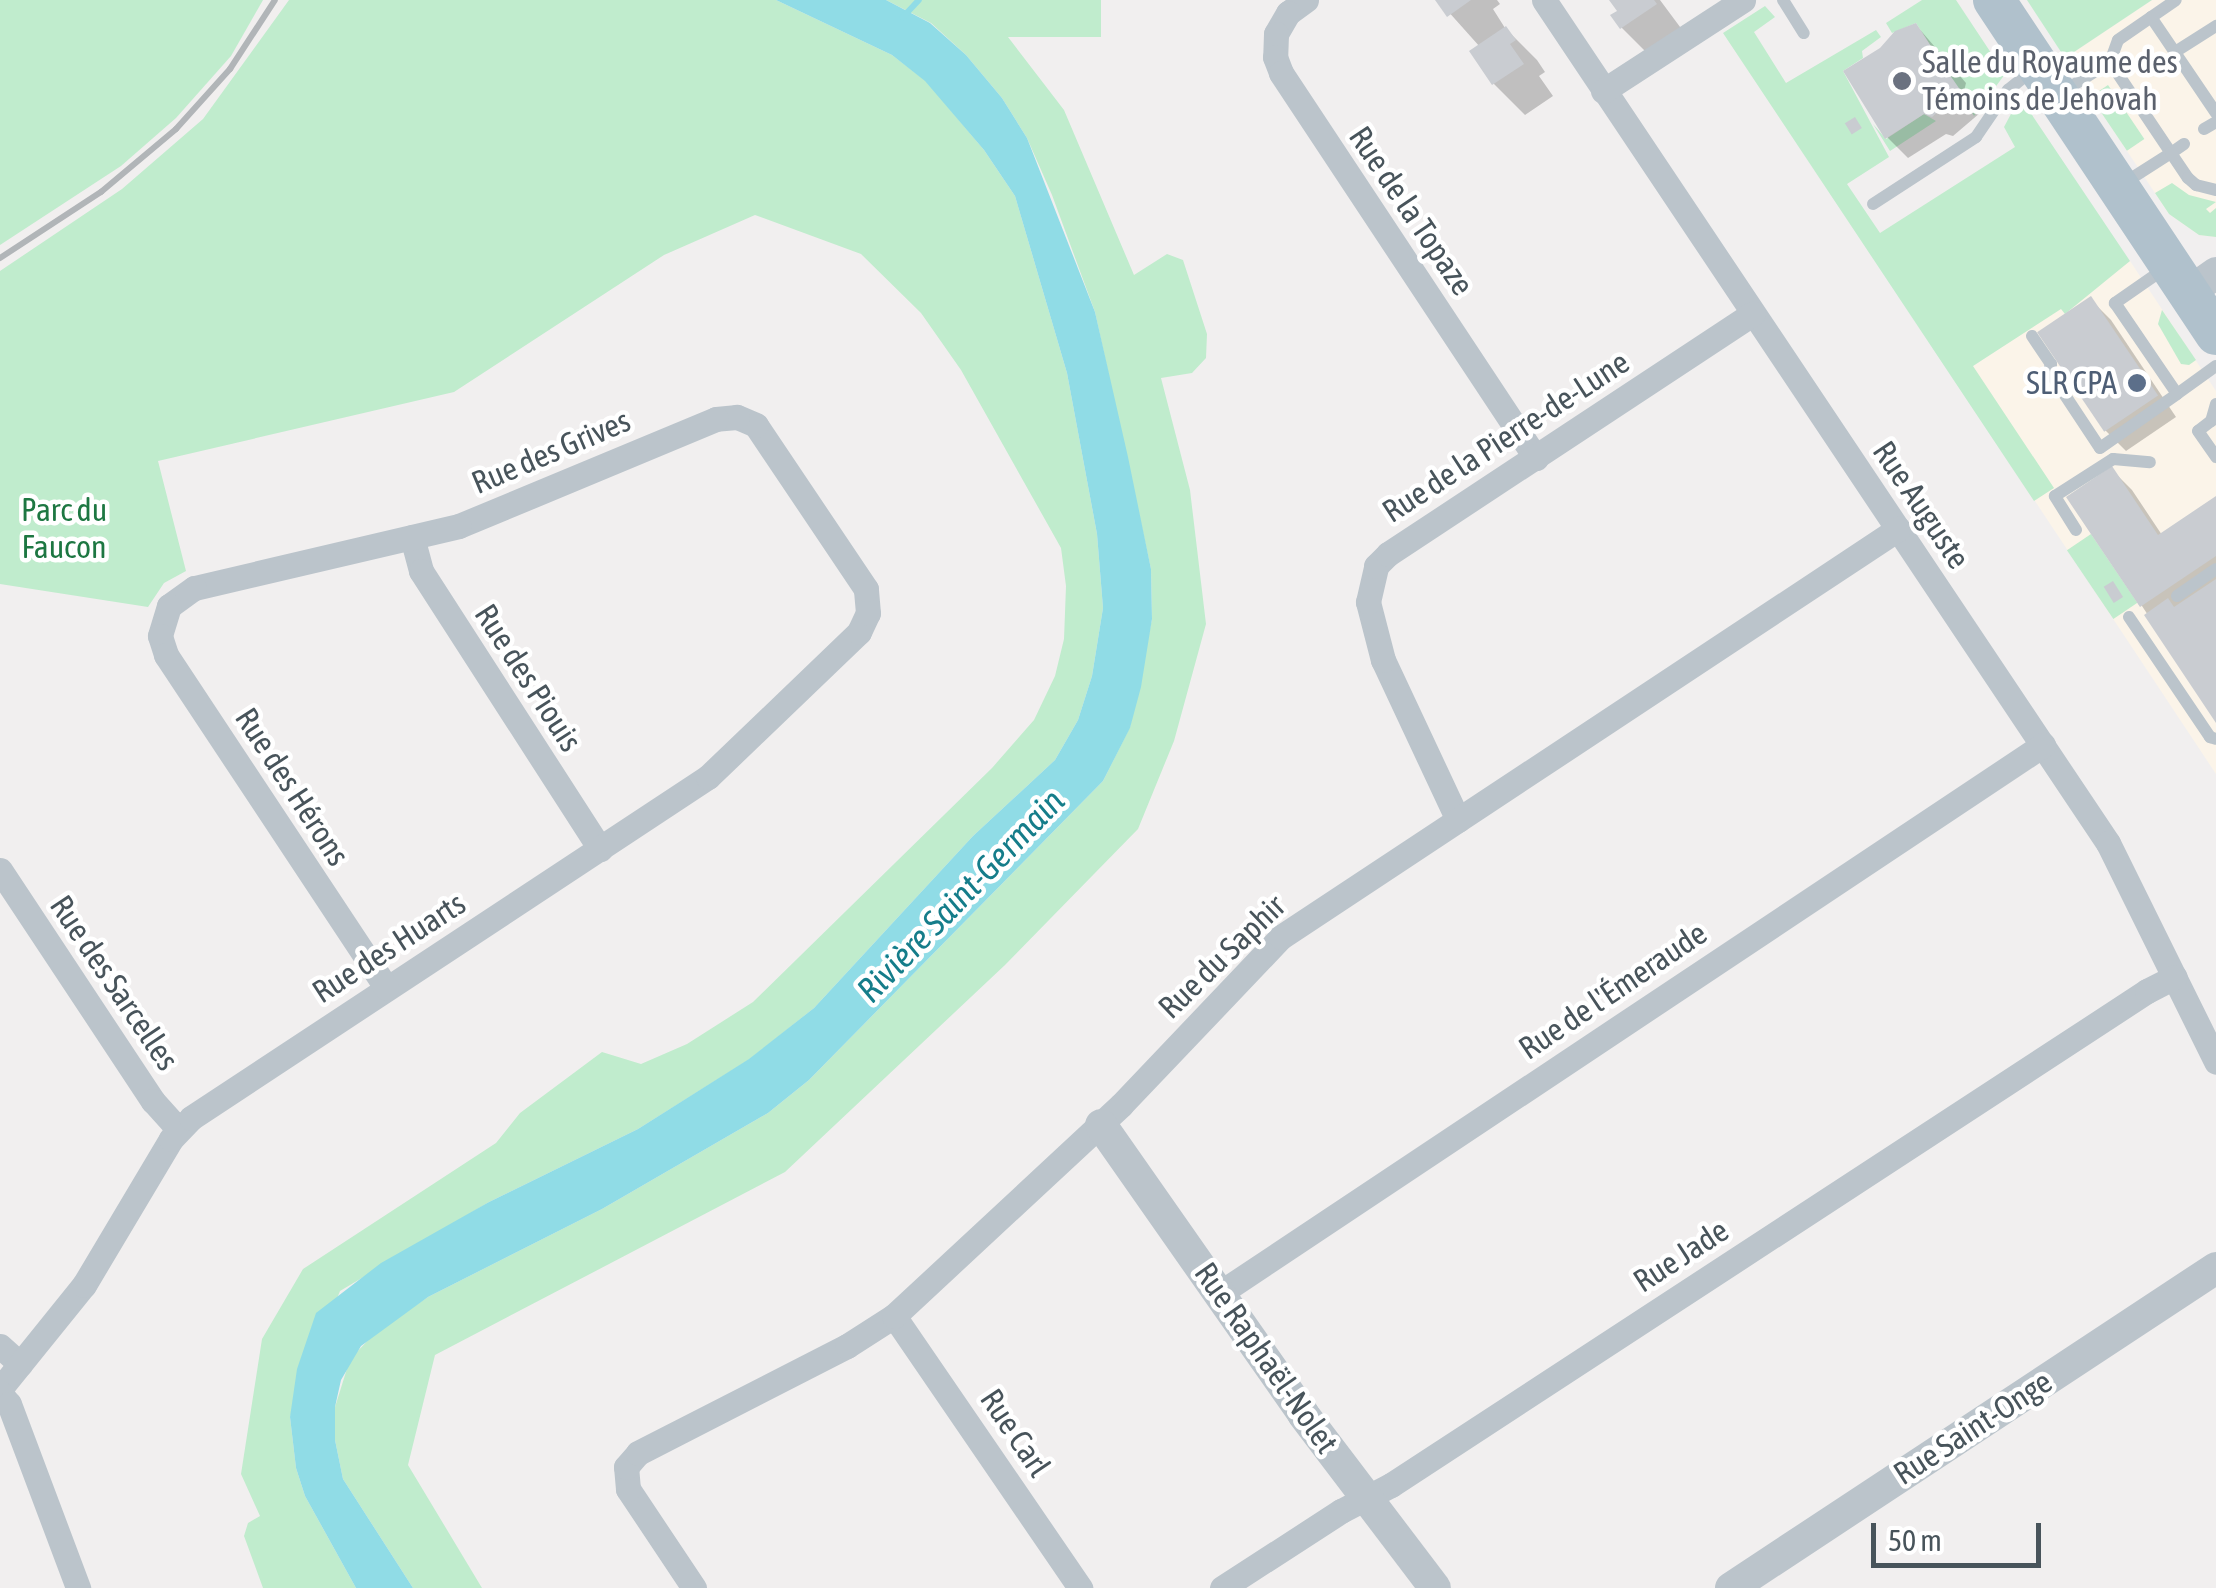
<!DOCTYPE html>
<html>
<head>
<meta charset="utf-8">
<style>
  body { margin:0 }
  #map { position:relative; width:2216px; height:1588px; overflow:hidden; background:#f1efef; font-family:"Asap Condensed",sans-serif }
  div>[style] { position:absolute }
  [style*='--x'] { left:calc(var(--x)*1px); top:calc(var(--y)*1px); width:calc(var(--w)*1px); rotate:calc(var(--a)*1deg) }
  .commercial>* { inset:0; background:#fbf4e9 }
  .green>* { inset:0; background:#c0eccd; transform-origin:0 0 }
  .water>* { inset:0; background:#90dce6 }
  .shadow>* { inset:0; background:#0003 }
  .stream>* { height:6px; margin:-3px; padding:0 3px; transform-origin:3px; border-radius:3px; background:#90dce6 }
  .building>* { inset:0; background:#c9ccd1; transform-origin:0 0 }
  .service>* { height:12px; margin:-6px; padding:0 6px; transform-origin:6px; border-radius:6px; background:#bbc4cb }
  .minor>* { height:25px; margin:-12.5px; padding:0 12.5px; transform-origin:12.5px; border-radius:12.5px; background:#bbc4cb }
  .tertiary>* { height:32px; margin:-16px; padding:0 16px; transform-origin:16px; border-radius:16px; background:#bbc4cb }
  .primary>* { height:42px; margin:-21px; padding:0 21px; transform-origin:21px; border-radius:21px; background:#b0c1cc }
  .rail>* { height:6px; margin:-3px; padding:0 3px; transform-origin:3px; border-radius:3px; background:#b1b5b8 }
  .dots>* { width:28px; height:28px; translate:-50% -50%; box-sizing:border-box; border:5px solid #fff; border-radius:50% }
  span { translate:-50% -50%; white-space:nowrap; text-align:center; line-height:1.15; -webkit-text-stroke:9px #fff; paint-order:stroke }
  .worship-label { font-size:32px; color:#5b616d }
  .left { translate:0 -50%; text-align:left }
  .street-label { font-size:32px; color:#48545b }
  .service-label { font-size:32px; color:#4e5e75 }
  .right { translate:-100% -50%; text-align:right }
  .park-label { font-size:32px; color:#1d7742 }
  .water-label { font-size:35px; color:#157d8a; font-style:italic }
  .scale { position:absolute; left:1871px; top:1523px; width:170px; height:45px; box-sizing:border-box; border:5px solid #48545b; border-top:0; padding-left:12px; font-size:30px; line-height:35px; white-space:nowrap; color:#48545b; -webkit-text-stroke:8px #fff; paint-order:stroke }
</style>
</head>
<body>
<div id="map">
  <div class="commercial">
    <div style="clip-path:polygon(2152px 0,2216px 0,2216px 237px,2199px 235px,2169px 214px,2065px 58px)"></div>
    <div style="clip-path:polygon(2130px 261px,2216px 391px,2216px 774px,1954px 379px)"></div>
  </div>
  <div class="green">
    <div style="clip-path:polygon(0 0,263px 0,231px 56px,176px 118px,121px 166px,0 245px)"></div>
    <div style="clip-path:polygon(289px 0,776px 0,892px 55px,926px 81px,984px 150px,1015px 196px,1067px 373px,1097px 534px,1103px 608px,1092px 676px,1078px 720px,1055px 760px,973px 836px,814px 1008px,750px 1059px,638px 1129px,489px 1202px,340px 1291px,290px 1417px,296px 1468px,305px 1496px,356px 1588px,263px 1588px,244px 1536px,248px 1523px,260px 1516px,241px 1474px,262px 1339px,303px 1269px,496px 1143px,520px 1113px,602px 1052px,641px 1064px,687px 1044px,753px 1002px,992px 768px,1034px 720px,1055px 676px,1064px 639px,1066px 586px,1061px 548px,961px 370px,921px 313px,861px 254px,755px 215px,664px 255px,454px 392px,158px 461px,186px 571px,164px 583px,148px 607px,0 584px,0 271px,122px 189px,203px 119px)"></div>
    <div style="clip-path:polygon(886px 0,1101px 0,1101px 37px,1008px 37px,1064px 110px,1134px 275px,1167px 254px,1183px 260px,1207px 334px,1206px 358px,1192px 373px,1161px 378px,1190px 490px,1206px 624px,1174px 741px,1138px 829px,1005px 965px,785px 1172px,435px 1355px,408px 1465px,482px 1588px,413px 1588px,343px 1479px,335px 1440px,335px 1407px,350px 1359px,377px 1331px,428px 1297px,602px 1209px,768px 1113px,809px 1080px,1103px 781px,1130px 727px,1152px 619px,1151px 569px,1095px 312px,1052px 195px,1027px 138px,1002px 98px,966px 55px,931px 23px)"></div>
    <div style="clip-path:polygon(1922px 0,1956px 0,2005px 74px,1974px 116px,1945px 68px,1946px 59px,1932px 48px,1916px 23px,1892px 33px,1886px 23px)"></div>
    <div style="clip-path:polygon(2027px 0,2152px 0,2065px 58px)"></div>
    <div style="clip-path:polygon(1765px 6px,1775px 17px,1754px 32px,1786px 83px,1876px 30px,1881px 37px,1862px 51px,1863px 58px,1843px 71px,1889px 157px,1847px 184px,1880px 233px,2015px 147px,2004px 127px,2020px 97px,2130px 261px,2065px 314px,2061px 309px,1973px 366px,2054px 488px,2034px 501px,1723px 33px)"></div>
    <div style="left:2108px;top:85px;width:65px;height:21px;rotate:56deg"></div>
    <div style="clip-path:polygon(1924px 114px,1936px 121px,1890px 151px,1873px 124px,1886px 139px)"></div>
    <div style="clip-path:polygon(2172px 183px,2189px 195px,2216px 202px,2206px 209px,2210px 213px,2216px 208px,2216px 237px,2199px 235px,2169px 214px,2155px 193px)"></div>
    <div style="clip-path:polygon(2162px 310px,2196px 360px,2189px 365px,2181px 364px,2158px 324px)"></div>
    <div style="left:2091px;top:534px;width:83px;height:29px;rotate:56deg"></div>
  </div>
  <div class="water">
    <div style="clip-path:polygon(776px 0,886px 0,930px 23px,966px 55px,1002px 98px,1027px 138px,1095px 312px,1128px 457px,1151px 569px,1152px 619px,1141px 687px,1130px 728px,1103px 781px,809px 1080px,768px 1113px,602px 1209px,428px 1297px,361px 1346px,341px 1380px,335px 1407px,335px 1440px,343px 1479px,413px 1588px,356px 1588px,305px 1496px,296px 1468px,290px 1417px,297px 1369px,316px 1313px,381px 1263px,489px 1202px,638px 1129px,749px 1059px,814px 1008px,973px 836px,1055px 760px,1078px 720px,1092px 676px,1103px 608px,1097px 534px,1067px 373px,1015px 196px,984px 150px,925px 81px,892px 55px)"></div>
  </div>
  <div class="shadow">
    <div style="clip-path:polygon(1438px 0,1497px 0,1500px 4px,1493px 9px,1505px 28px,1537px 60px,1545px 72px,1539px 76px,1553px 96px,1525px 115px,1494px 84px,1480px 47px)"></div>
    <div style="clip-path:polygon(1612px 0,1660px 0,1686px 35px,1652px 58px,1622px 28px,1620px 11px)"></div>
    <div style="clip-path:polygon(1916px 25px,1966px 83px,1964px 91px,1980px 113px,1953px 136px,1946px 134px,1908px 158px,1887px 137px)"></div>
    <div style="clip-path:polygon(2090px 299px,2111px 320px,2176px 417px,2126px 451px,2105px 430px)"></div>
    <div style="clip-path:polygon(2111px 469px,2132px 490px,2162px 535px,2216px 499px,2216px 718px,2142px 606px)"></div>
  </div>
  <div class="stream">
    <div style="--x:903;--y:17;--w:23;--a:-47"></div>
  </div>
  <div class="building">
    <div style="clip-path:polygon(1435px 0,1471px 0,1447px 17px)"></div>
    <div style="clip-path:polygon(1609px 0,1654px 0,1657px 4px,1620px 29px,1610px 15px,1617px 11px)"></div>
    <div style="clip-path:polygon(1916px 23px,1932px 48px,1946px 59px,1945px 68px,1961px 91px,1932px 117px,1924px 114px,1885px 139px,1843px 71px,1880px 48px,1895px 31px)"></div>
    <div style="clip-path:polygon(1506px 26px,1516px 40px,1510px 44px,1524px 64px,1492px 85px,1469px 51px)"></div>
    <div style="left:1855px;top:117px;width:13px;height:12px;rotate:58deg"></div>
    <div style="left:2091px;top:296px;width:120px;height:65px;rotate:56deg"></div>
    <div style="clip-path:polygon(2112px 466px,2158px 535px,2216px 496px,2216px 556px,2140px 607px,2066px 497px)"></div>
    <div style="clip-path:polygon(2216px 579px,2216px 723px,2144px 615px,2168px 598px,2174px 607px)"></div>
    <div style="left:2113px;top:581px;width:19px;height:11px;rotate:58deg"></div>
  </div>
  <div class="service">
    <div style="--x:1783;--y:0;--w:39;--a:58"></div>
    <div style="--x:2151;--y:17;--w:116;--a:55.9"></div>
    <div style="--x:2175;--y:52;--w:49;--a:-32.4"></div>
    <div style="--x:2110;--y:62;--w:23;--a:-70"></div>
    <div style="--x:2118;--y:40;--w:70;--a:-34.6"></div>
    <div style="--x:2064;--y:91;--w:54;--a:-32.2"></div>
    <div style="--x:2110;--y:62;--w:110;--a:56.2"></div>
    <div style="--x:2171;--y:153;--w:56;--a:147.4"></div>
    <div style="--x:2204;--y:129;--w:14;--a:-30"></div>
    <div style="--x:2184;--y:144;--w:16;--a:145"></div>
    <div style="--x:2171;--y:153;--w:30;--a:56"></div>
    <div style="--x:2188;--y:178;--w:11;--a:41"></div>
    <div style="--x:2196;--y:185;--w:21;--a:14"></div>
    <div style="--x:1873;--y:204;--w:123;--a:-33"></div>
    <div style="--x:1976;--y:137;--w:57;--a:-55.8"></div>
    <div style="--x:2008;--y:90;--w:32;--a:-39"></div>
    <div style="--x:2164;--y:269;--w:60;--a:145.2"></div>
    <div style="--x:2115;--y:303;--w:110;--a:55.7"></div>
    <div style="--x:2177;--y:394;--w:48;--a:-35.7"></div>
    <div style="--x:2032;--y:336;--w:34;--a:56"></div>
    <div style="--x:2051;--y:364;--w:7;--a:106"></div>
    <div style="--x:2049;--y:371;--w:92;--a:56.5"></div>
    <div style="--x:2100;--y:448;--w:94;--a:-35"></div>
    <div style="--x:2216;--y:404;--w:18;--a:106"></div>
    <div style="--x:2211;--y:421;--w:16;--a:142"></div>
    <div style="--x:2198;--y:431;--w:32;--a:55"></div>
    <div style="--x:2076;--y:530;--w:40;--a:-122"></div>
    <div style="--x:2055;--y:496;--w:69;--a:-32.5"></div>
    <div style="--x:2113;--y:459;--w:37;--a:5"></div>
    <div style="--x:2177;--y:596;--w:47;--a:-34.7"></div>
    <div style="--x:2129;--y:617;--w:145;--a:56"></div>
    <div style="--x:2210;--y:737;--w:6;--a:18"></div>
  </div>
  <div class="minor">
    <div style="--x:1306;--y:0;--w:22;--a:144"></div>
    <div style="--x:1288;--y:13;--w:24;--a:120"></div>
    <div style="--x:1276;--y:34;--w:23;--a:92"></div>
    <div style="--x:1275;--y:57;--w:17;--a:69"></div>
    <div style="--x:1281;--y:73;--w:462;--a:56.5"></div>
    <div style="--x:1544;--y:0;--w:1014;--a:56.22"></div>
    <div style="--x:2108;--y:843;--w:244;--a:63.7"></div>
    <div style="--x:1603;--y:91;--w:167;--a:-33"></div>
    <div style="--x:412;--y:537;--w:35;--a:75"></div>
    <div style="--x:421;--y:571;--w:331;--a:57.2"></div>
    <div style="--x:1458;--y:820;--w:177;--a:-115.1"></div>
    <div style="--x:1383;--y:660;--w:60;--a:-104.5"></div>
    <div style="--x:1368;--y:602;--w:37;--a:-77"></div>
    <div style="--x:1376;--y:566;--w:17;--a:-45"></div>
    <div style="--x:1388;--y:554;--w:437;--a:-33.4"></div>
    <div style="--x:0;--y:870;--w:277;--a:56.5"></div>
    <div style="--x:153;--y:1101;--w:38;--a:48"></div>
    <div style="--x:1220;--y:1293;--w:989;--a:-33.66"></div>
    <div style="--x:894;--y:1316;--w:330;--a:55.6"></div>
    <div style="--x:0;--y:1346;--w:27;--a:42"></div>
    <div style="--x:0;--y:1389;--w:134;--a:-51.1"></div>
    <div style="--x:84;--y:1285;--w:170;--a:-59.2"></div>
    <div style="--x:171;--y:1139;--w:29;--a:-46"></div>
    <div style="--x:191;--y:1118;--w:619;--a:-33.41"></div>
    <div style="--x:708;--y:777;--w:209;--a:-43.8"></div>
    <div style="--x:859;--y:632;--w:21;--a:-65"></div>
    <div style="--x:868;--y:613;--w:24;--a:-95"></div>
    <div style="--x:866;--y:589;--w:197;--a:-123.9"></div>
    <div style="--x:756;--y:425;--w:21;--a:-157"></div>
    <div style="--x:737;--y:417;--w:21;--a:175"></div>
    <div style="--x:716;--y:419;--w:278;--a:157.4"></div>
    <div style="--x:459;--y:526;--w:272;--a:166.8"></div>
    <div style="--x:194;--y:588;--w:31;--a:144"></div>
    <div style="--x:169;--y:606;--w:31;--a:107"></div>
    <div style="--x:160;--y:636;--w:20;--a:72"></div>
    <div style="--x:166;--y:655;--w:399;--a:56.5"></div>
    <div style="--x:0;--y:1393;--w:14;--a:51"></div>
    <div style="--x:9;--y:1404;--w:197;--a:69.4"></div>
    <div style="--x:694;--y:1588;--w:119;--a:-123.7"></div>
    <div style="--x:628;--y:1489;--w:22;--a:-95"></div>
    <div style="--x:626;--y:1467;--w:18;--a:-49"></div>
    <div style="--x:638;--y:1453;--w:235;--a:-27.1"></div>
    <div style="--x:847;--y:1346;--w:56;--a:-32.6"></div>
    <div style="--x:894;--y:1316;--w:310;--a:-42.9"></div>
    <div style="--x:1121;--y:1105;--w:232;--a:-46.4"></div>
    <div style="--x:1281;--y:937;--w:740;--a:-33.48"></div>
    <div style="--x:1222;--y:1588;--w:142;--a:-32.9"></div>
    <div style="--x:1341;--y:1511;--w:56;--a:-27.5"></div>
    <div style="--x:1391;--y:1485;--w:903;--a:-33.16"></div>
    <div style="--x:2147;--y:991;--w:31;--a:-27"></div>
  </div>
  <div class="tertiary">
    <div style="--x:2189;--y:292;--w:33;--a:-35"></div>
    <div style="--x:1101;--y:1125;--w:353;--a:55"></div>
    <div style="--x:1303;--y:1414;--w:218;--a:52.8"></div>
    <div style="--x:1731;--y:1588;--w:581;--a:-33.42"></div>
  </div>
  <div class="primary">
    <div style="--x:1994;--y:0;--w:401;--a:56.4"></div>
  </div>
  <div class="rail">
    <div style="--x:0;--y:258;--w:121;--a:-33.2"></div>
    <div style="--x:101;--y:192;--w:98;--a:-40"></div>
    <div style="--x:176;--y:129;--w:81;--a:-48"></div>
    <div style="--x:230;--y:69;--w:82;--a:-56.9"></div>
  </div>
  <div class="dots">
    <div style="left:1902px;top:81px;background:#6b7280"></div>
    <div style="left:2137px;top:383px;background:#5c6f8a"></div>
  </div>
  <div class="worship-label">
    <span class="left" style="left:1922px;top:81px">Salle du Royaume des<br>Témoins de Jehovah</span>
  </div>
  <div class="street-label">
    <span style="left:1411px;top:211px;rotate:56deg">Rue de la Topaze</span>
    <span style="left:1506px;top:437px;rotate:-33deg">Rue de la Pierre-de-Lune</span>
    <span style="left:551px;top:452px;rotate:-23deg">Rue des Grives</span>
    <span style="left:1921px;top:505px;rotate:56deg">Rue Auguste</span>
    <span style="left:528px;top:678px;rotate:57deg">Rue des Piouis</span>
    <span style="left:292px;top:787px;rotate:57deg">Rue des Hérons</span>
    <span style="left:389px;top:948px;rotate:-33deg">Rue des Huarts</span>
    <span style="left:1222px;top:957px;rotate:-44deg">Rue du Saphir</span>
    <span style="left:114px;top:983px;rotate:56deg">Rue des Sarcelles</span>
    <span style="left:1613px;top:991px;rotate:-34deg">Rue de l'Émeraude</span>
    <span style="left:1681px;top:1256px;rotate:-33deg">Rue Jade</span>
    <span style="left:1266px;top:1358px;rotate:55deg">Rue Raphaël-Nolet</span>
    <span style="left:1973px;top:1428px;rotate:-33deg">Rue Saint-Onge</span>
    <span style="left:1015px;top:1433px;rotate:56deg">Rue Carl</span>
  </div>
  <div class="service-label">
    <span class="right" style="left:2117px;top:383px">SLR CPA</span>
  </div>
  <div class="park-label">
    <span style="left:64px;top:529px">Parc du<br>Faucon</span>
  </div>
  <div class="water-label">
    <span style="left:960px;top:895px;rotate:-46deg">Rivière Saint-Germain</span>
  </div>
  <div class="scale">50 m</div>
</div>
</body>
</html>
